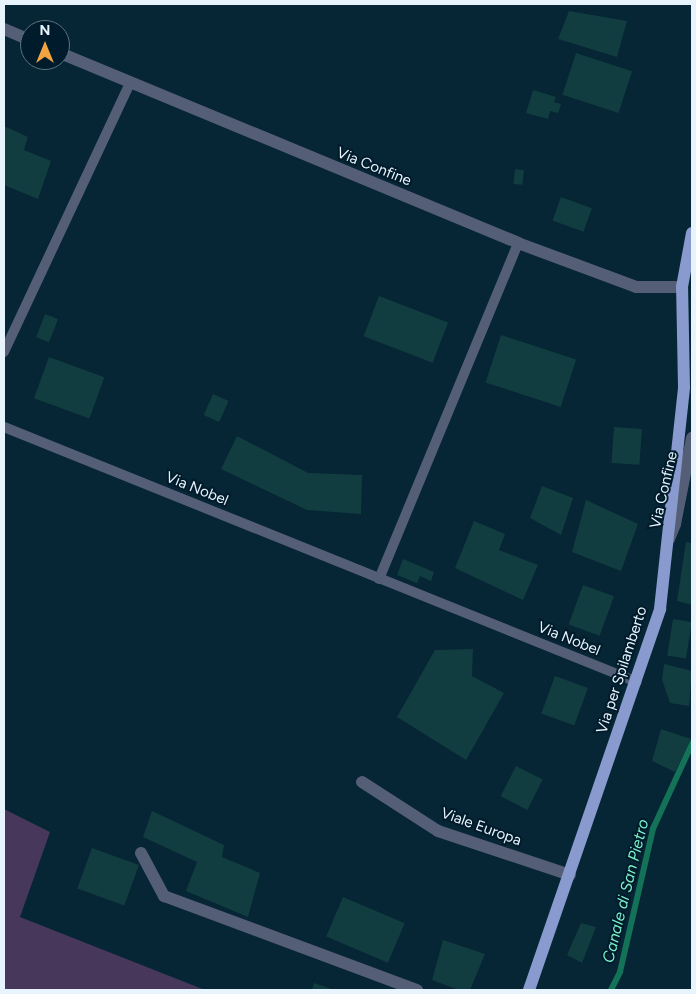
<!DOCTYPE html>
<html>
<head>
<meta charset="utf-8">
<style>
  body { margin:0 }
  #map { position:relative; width:696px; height:994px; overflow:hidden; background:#062535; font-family:Figtree,sans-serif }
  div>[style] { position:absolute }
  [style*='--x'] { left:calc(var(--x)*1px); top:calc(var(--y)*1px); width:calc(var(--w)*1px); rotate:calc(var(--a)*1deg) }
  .green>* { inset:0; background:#46375b }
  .stream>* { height:5.5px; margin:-2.75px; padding:0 2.75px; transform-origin:2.75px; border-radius:2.75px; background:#137258 }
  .building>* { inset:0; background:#123d40; transform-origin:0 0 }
  .service>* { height:10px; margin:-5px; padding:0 5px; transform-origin:5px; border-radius:5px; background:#555e77 }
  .minor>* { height:12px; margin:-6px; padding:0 6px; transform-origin:6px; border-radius:6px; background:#555e77 }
  .primary>* { height:12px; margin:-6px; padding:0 6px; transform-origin:6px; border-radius:6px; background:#889ace }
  span { translate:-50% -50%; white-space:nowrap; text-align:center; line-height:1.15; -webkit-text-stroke:4px #001b2b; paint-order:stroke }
  .street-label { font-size:15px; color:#e7f4fd }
  .water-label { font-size:16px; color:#7bf2c9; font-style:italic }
  .frame { position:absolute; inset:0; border:5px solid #e7f4fd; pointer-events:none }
  .north { position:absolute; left:20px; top:20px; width:50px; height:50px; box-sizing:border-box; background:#001b2b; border:1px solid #5c727f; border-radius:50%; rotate:0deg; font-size:14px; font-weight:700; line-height:20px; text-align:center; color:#e7f4fd }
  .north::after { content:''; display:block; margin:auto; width:18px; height:22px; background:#f3a442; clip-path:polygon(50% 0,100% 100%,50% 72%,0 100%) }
</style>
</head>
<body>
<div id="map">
  <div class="green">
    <div style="clip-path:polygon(4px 809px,50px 832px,20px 917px,205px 990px,4px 990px)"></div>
  </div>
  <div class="stream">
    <div style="--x:611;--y:990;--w:20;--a:-63"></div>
    <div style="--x:620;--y:972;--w:147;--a:-77"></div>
    <div style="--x:653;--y:829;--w:94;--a:-65.4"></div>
  </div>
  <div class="building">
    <div style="clip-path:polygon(569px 11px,627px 21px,617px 57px,558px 39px)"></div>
    <div style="left:576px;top:53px;width:59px;height:44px;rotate:18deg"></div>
    <div style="clip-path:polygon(533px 90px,556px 97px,554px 102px,561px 104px,558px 113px,550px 111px,548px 119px,526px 113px)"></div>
    <div style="clip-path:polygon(4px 126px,28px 137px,24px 150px,51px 161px,38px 199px,4px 185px)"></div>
    <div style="left:515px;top:169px;width:9px;height:15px;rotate:6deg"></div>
    <div style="left:561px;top:197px;width:33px;height:25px;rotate:20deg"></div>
    <div style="left:379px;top:296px;width:74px;height:43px;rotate:21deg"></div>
    <div style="left:45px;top:314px;width:14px;height:25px;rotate:21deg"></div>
    <div style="left:501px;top:335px;width:79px;height:50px;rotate:18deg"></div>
    <div style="left:49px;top:357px;width:59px;height:44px;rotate:20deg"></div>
    <div style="left:213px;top:394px;width:17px;height:23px;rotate:24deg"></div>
    <div style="left:614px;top:427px;width:28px;height:36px;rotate:4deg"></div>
    <div style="clip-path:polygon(237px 436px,308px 473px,362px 475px,361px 514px,307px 510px,221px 469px)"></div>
    <div style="clip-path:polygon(542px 486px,573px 498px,561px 535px,530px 518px)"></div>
    <div style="clip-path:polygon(586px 500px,638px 524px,621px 571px,572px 552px)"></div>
    <div style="clip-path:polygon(474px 521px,505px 534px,499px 550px,538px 565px,523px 600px,455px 568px)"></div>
    <div style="clip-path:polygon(686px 542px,692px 543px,692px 605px,677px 601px)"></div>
    <div style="clip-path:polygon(403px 559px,434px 572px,431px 581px,420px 576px,417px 583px,397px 575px)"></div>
    <div style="left:583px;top:585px;width:33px;height:42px;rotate:20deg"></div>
    <div style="left:673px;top:619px;width:19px;height:37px;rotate:9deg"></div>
    <div style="clip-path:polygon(473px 649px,472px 676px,504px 693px,466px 760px,397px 717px,435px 650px)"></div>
    <div style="clip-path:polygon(664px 664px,692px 671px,689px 706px,670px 703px,662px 680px)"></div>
    <div style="left:555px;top:676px;width:35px;height:40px;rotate:20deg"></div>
    <div style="clip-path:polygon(661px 729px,691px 739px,675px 772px,652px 761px)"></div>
    <div style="left:516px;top:766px;width:30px;height:34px;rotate:27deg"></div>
    <div style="clip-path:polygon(152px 811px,224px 845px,222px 857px,260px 873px,248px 917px,186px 891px,197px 862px,143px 837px)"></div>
    <div style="left:92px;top:848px;width:50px;height:43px;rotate:20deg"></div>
    <div style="left:343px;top:897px;width:67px;height:43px;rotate:23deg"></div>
    <div style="clip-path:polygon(581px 923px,596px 927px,582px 963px,567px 955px)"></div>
    <div style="clip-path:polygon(443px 940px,485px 954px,470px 990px,459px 990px,432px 980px)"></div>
    <div style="clip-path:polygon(314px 983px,334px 990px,312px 990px)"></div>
  </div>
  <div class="service">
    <div style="--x:4;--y:352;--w:297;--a:-64.9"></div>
    <div style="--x:4;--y:427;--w:682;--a:21.94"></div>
    <div style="--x:379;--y:579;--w:364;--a:-67.5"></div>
  </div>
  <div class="minor">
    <div style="--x:4;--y:29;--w:28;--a:23"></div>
    <div style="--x:60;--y:53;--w:496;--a:22.5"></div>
    <div style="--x:518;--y:243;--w:126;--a:20.4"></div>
    <div style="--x:636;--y:287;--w:46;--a:0"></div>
    <div style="--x:669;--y:539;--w:16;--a:-68"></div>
    <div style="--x:675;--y:524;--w:88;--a:-78.8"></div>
    <div style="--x:362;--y:782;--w:90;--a:32.8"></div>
    <div style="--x:438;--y:831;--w:139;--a:18.4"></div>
    <div style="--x:141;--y:853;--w:49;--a:61.9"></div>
    <div style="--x:164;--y:896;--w:270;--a:20.4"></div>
  </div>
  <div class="primary">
    <div style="--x:529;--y:990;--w:403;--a:-71"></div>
    <div style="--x:660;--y:609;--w:223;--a:-83.8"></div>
    <div style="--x:684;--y:387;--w:100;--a:-91.1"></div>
    <div style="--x:682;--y:287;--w:55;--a:-79.5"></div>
  </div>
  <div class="street-label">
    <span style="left:374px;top:167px;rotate:22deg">Via Confine</span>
    <span style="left:197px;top:489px;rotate:22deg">Via Nobel</span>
    <span style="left:664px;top:490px;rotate:-77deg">Via Confine</span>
    <span style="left:569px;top:639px;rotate:22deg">Via Nobel</span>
    <span style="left:622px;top:670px;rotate:-72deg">Via per Spilamberto</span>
    <span style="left:481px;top:827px;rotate:20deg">Viale Europa</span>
  </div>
  <div class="water-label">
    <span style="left:626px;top:891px;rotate:-76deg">Canale di San Pietro</span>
  </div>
  <div class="frame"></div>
  <div class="north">N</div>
</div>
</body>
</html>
